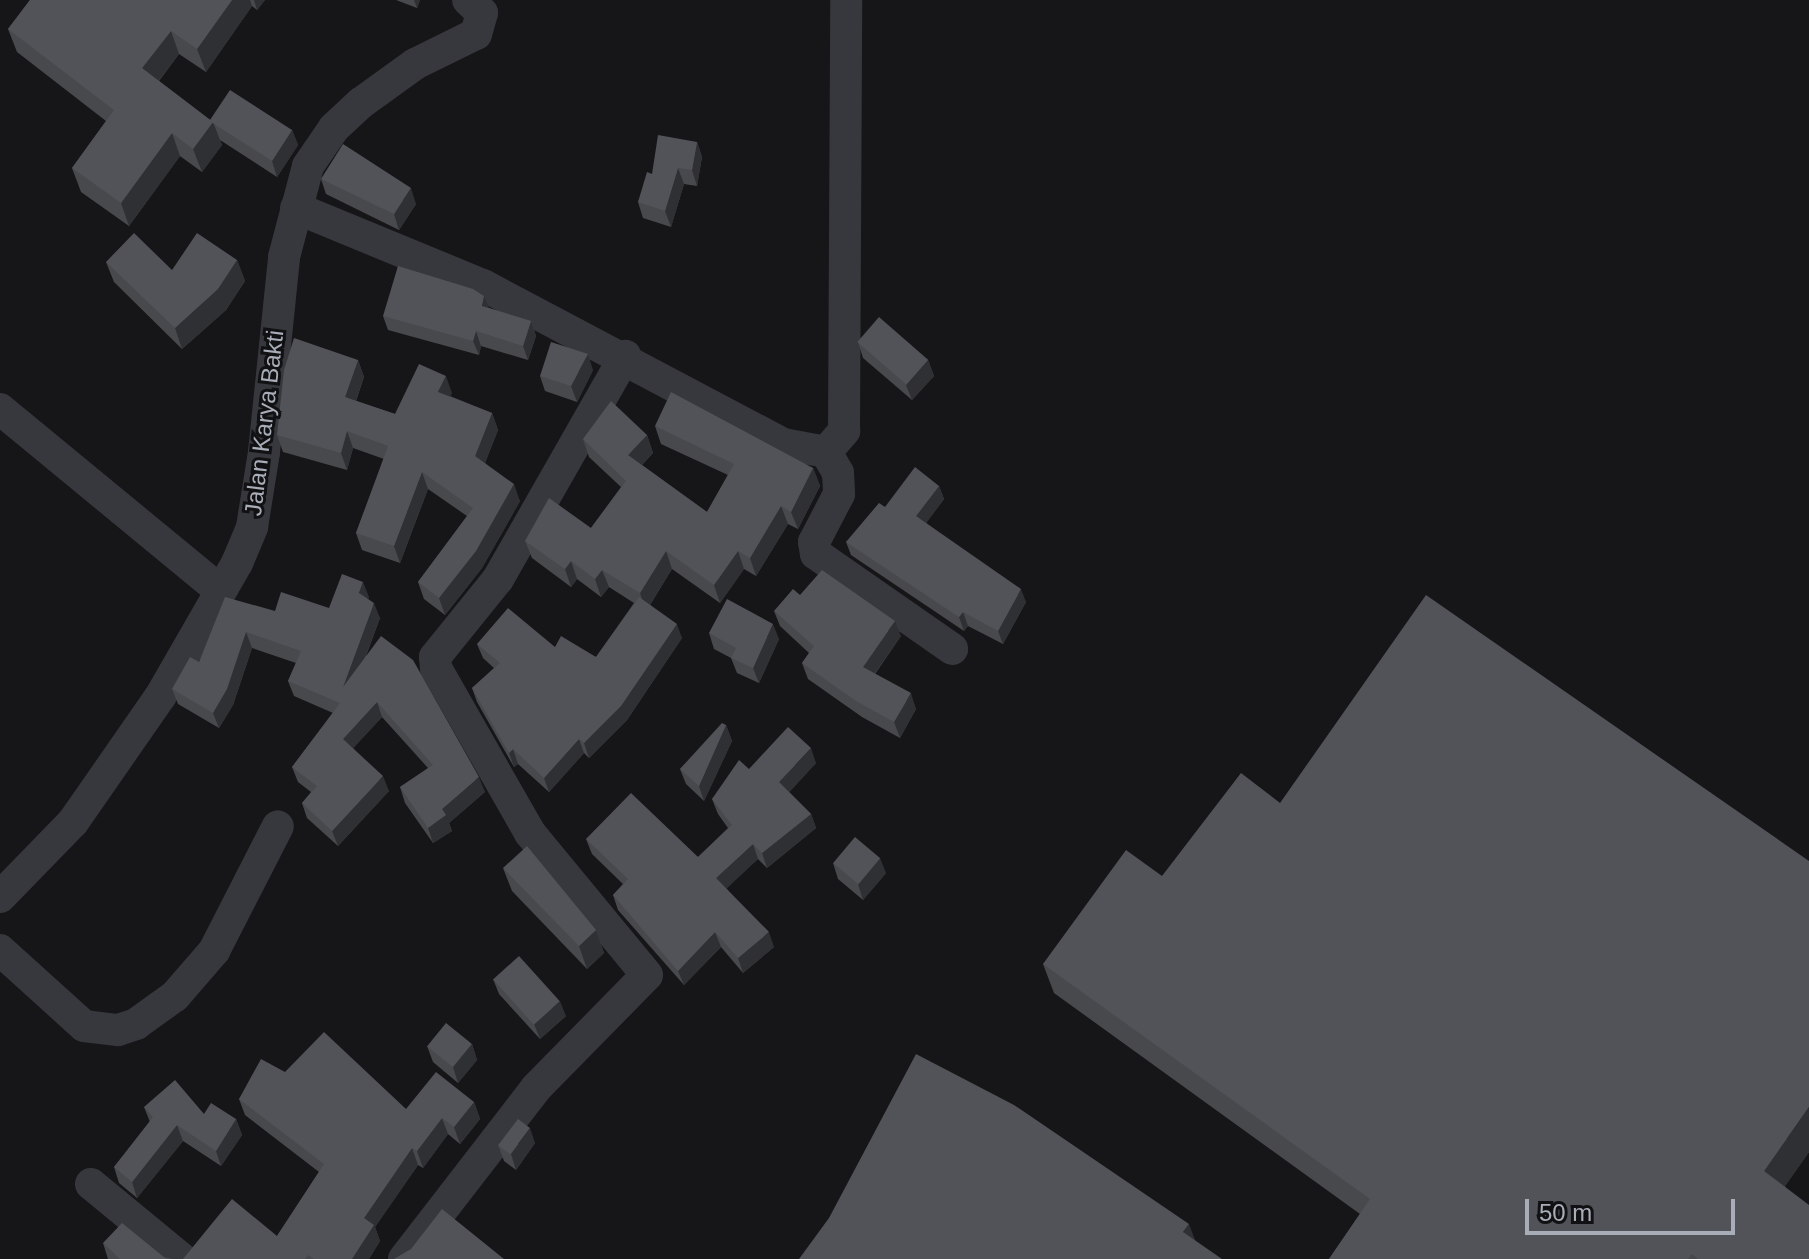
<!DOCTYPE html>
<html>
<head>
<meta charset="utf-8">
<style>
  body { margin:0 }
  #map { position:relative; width:1809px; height:1259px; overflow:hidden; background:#161618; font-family:Helvetica,sans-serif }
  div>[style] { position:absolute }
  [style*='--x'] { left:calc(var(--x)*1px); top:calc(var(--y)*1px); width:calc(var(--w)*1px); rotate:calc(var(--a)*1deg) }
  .minor>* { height:32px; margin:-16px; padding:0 16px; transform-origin:16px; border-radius:16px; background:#37383d }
  .wall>* { inset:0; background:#47494d }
  .shaded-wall>* { inset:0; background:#2f3033 }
  .building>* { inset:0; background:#525359; transform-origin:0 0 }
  span { translate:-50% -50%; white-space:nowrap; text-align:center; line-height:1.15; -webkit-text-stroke:6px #111113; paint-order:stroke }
  .street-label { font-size:24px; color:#a8adb8 }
  .scale { position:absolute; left:1525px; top:1199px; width:210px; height:36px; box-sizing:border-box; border:4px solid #a8adb8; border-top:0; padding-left:10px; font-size:24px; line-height:28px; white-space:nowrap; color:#a8adb8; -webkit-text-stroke:6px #111113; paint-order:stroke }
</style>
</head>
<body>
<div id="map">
  <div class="minor">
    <div style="--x:296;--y:208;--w:202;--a:22.4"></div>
    <div style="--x:483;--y:285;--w:340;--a:27.9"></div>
    <div style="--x:783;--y:444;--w:44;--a:10.5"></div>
    <div style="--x:826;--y:452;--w:28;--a:-49"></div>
    <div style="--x:844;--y:431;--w:431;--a:-89.7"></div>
    <div style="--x:0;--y:409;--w:286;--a:39.5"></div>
    <div style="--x:826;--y:452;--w:24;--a:60"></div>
    <div style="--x:838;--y:473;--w:21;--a:87"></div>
    <div style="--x:839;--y:494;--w:54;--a:117.5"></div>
    <div style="--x:814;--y:542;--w:12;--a:81"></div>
    <div style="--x:816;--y:554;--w:166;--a:34.9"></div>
    <div style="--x:0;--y:897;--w:105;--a:-45.8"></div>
    <div style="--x:73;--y:822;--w:152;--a:-55.2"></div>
    <div style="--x:160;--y:697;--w:155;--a:-60.1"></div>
    <div style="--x:237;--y:563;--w:39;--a:-67"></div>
    <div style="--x:252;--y:527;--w:76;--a:-80.9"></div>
    <div style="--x:264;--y:452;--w:196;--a:-84.1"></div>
    <div style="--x:284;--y:257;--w:94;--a:-75.2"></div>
    <div style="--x:308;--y:166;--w:46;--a:-55.6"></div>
    <div style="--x:334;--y:128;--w:37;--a:-43"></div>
    <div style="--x:361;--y:103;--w:67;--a:-35.8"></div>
    <div style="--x:415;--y:64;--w:68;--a:-26.2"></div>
    <div style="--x:476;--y:34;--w:22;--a:-74"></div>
    <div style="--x:482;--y:13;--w:19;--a:-137"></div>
    <div style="--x:0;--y:950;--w:113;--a:42.1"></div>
    <div style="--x:84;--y:1026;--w:34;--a:7"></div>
    <div style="--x:118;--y:1030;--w:19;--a:-18"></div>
    <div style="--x:136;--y:1024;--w:48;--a:-35.7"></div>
    <div style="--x:175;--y:996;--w:60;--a:-49.1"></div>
    <div style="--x:214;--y:951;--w:140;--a:-62.9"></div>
    <div style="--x:91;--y:1184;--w:118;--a:39.5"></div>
    <div style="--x:404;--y:1259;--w:216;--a:-52.3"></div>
    <div style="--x:536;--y:1088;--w:158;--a:-45.5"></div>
    <div style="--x:647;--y:975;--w:184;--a:-129.5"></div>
    <div style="--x:530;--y:833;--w:190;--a:-119.7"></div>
    <div style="--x:436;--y:668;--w:11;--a:-95"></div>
    <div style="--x:435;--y:657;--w:100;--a:-51.1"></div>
    <div style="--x:498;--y:579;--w:257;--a:-60.3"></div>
  </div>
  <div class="wall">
    <div style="clip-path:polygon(30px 0,265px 0,257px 10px,252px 6px,206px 72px,179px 54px,159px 81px,210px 120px,292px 130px,298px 145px,277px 177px,220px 140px,222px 145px,202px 172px,180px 156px,129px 226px,81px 192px,72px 168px,106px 121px,17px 52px,8px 29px)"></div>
    <div style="clip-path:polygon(396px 0,420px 0,417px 8px)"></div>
    <div style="clip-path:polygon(697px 142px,702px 157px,697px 186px,684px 184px,671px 227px,643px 218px,638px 202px,652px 174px)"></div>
    <div style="clip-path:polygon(321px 179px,416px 204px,399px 230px,326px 194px)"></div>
    <div style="clip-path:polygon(237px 260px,245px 281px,226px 310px,182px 349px,114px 282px,106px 262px,172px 270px)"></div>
    <div style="clip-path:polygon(489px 308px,531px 321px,536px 336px,528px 360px,481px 346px,479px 355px,388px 330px,383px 316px)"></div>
    <div style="clip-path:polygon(858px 342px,928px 360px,934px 376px,912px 400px,863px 358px)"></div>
    <div style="clip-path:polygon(358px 360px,364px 377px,356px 401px,395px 414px,452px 393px,450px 396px,492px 413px,498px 430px,485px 463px,520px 501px,482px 568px,445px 615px,424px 599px,418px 582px,467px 516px,428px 489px,400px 563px,362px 550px,356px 533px,384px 459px,353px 448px,347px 470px,283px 452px,277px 435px)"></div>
    <div style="clip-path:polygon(593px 370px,577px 402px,545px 391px,540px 376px)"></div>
    <div style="clip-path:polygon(655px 426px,813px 468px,820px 486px,798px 529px,788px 524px,756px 576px,744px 569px,720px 603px,672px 569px,650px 605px,682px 638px,627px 720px,589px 758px,584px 753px,549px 792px,518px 764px,514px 767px,477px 702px,472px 688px,494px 668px,483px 658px,477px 644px,555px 647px,596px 657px,634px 603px,609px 587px,601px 597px,577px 579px,571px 587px,532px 558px,525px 541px,591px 528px,621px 487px,589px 457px,583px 439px,647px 435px,653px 453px,642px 465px,707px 512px,728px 475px,661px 444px)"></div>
    <div style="clip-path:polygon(939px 486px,944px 499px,926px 523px,1026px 602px,1003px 644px,968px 626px,964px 631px,851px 555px,846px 542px,885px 507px)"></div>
    <div style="clip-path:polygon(800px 595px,901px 636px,875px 674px,916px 709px,900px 738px,862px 717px,808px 679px,802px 663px,809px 653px,780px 626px,774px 611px)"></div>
    <div style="clip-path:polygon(369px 597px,368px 599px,380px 618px,366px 656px,485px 792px,449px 823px,452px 831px,433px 843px,405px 803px,400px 787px,428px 768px,382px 717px,353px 748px,389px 791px,338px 846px,307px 818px,302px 803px,311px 792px,298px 782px,292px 767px,333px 713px,294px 696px,288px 681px,296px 663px,252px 648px,233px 705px,219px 728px,178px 704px,172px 689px,199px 662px,275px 611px,329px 608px)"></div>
    <div style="clip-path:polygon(709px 633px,779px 639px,759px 683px,737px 673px,731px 658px,714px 649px)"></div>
    <div style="clip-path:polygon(726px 725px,732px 741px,704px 801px,686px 784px,680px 769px)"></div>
    <div style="clip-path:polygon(816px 763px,789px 792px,811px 814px,816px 828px,767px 868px,758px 859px,726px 888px,774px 947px,743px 973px,721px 947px,684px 985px,618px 910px,613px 895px,623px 884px,592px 854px,586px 839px,698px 857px,728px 828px,718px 814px,712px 799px,749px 769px)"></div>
    <div style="clip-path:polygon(1280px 803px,1809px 1152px,1785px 1186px,1809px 1259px,1329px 1259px,1360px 1214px,1054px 993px,1043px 964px,1162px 876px)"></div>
    <div style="clip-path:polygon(833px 863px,886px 873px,863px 900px,838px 879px)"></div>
    <div style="clip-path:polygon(503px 868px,596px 930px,604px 953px,587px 969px,512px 891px)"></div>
    <div style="clip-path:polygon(493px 979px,566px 1016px,540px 1039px,499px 994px)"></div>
    <div style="clip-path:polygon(472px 1044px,477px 1060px,458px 1083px,433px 1062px,427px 1046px)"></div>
    <div style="clip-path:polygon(285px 1072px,406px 1109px,474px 1102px,480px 1119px,460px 1144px,448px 1134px,423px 1168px,418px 1165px,375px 1227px,380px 1241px,369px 1259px,183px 1259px,277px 1236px,319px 1172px,245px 1115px,239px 1099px)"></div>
    <div style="clip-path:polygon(144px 1107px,204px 1114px,236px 1119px,242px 1135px,221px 1166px,183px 1141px,137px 1198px,119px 1183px,114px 1167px,150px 1122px)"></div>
    <div style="clip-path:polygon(535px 1143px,516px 1170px,504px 1161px,498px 1145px)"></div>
    <div style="clip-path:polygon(103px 1243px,172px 1259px,108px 1259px)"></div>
  </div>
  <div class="shaded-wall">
    <div style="clip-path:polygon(232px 0,250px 0,252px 6px,206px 72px,197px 49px)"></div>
    <div style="clip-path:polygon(254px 0,265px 0,257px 10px)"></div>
    <div style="clip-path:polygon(414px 0,420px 0,417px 8px)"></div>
    <div style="clip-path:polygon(171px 31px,179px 54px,150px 92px,142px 68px)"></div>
    <div style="clip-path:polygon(213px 122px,222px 145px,202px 172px,193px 149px)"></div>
    <div style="clip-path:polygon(292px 130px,298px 145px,277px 177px,272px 161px)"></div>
    <div style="clip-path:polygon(172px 133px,180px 156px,129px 226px,121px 203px)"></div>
    <div style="clip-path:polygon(697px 142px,702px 157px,697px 186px,692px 170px)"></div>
    <div style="clip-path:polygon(678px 168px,684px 184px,671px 227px,665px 211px)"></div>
    <div style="clip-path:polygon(411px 188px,416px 204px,399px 230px,394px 214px)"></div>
    <div style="clip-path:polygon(237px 260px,245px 281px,226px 310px,182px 349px,175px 328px)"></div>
    <div style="clip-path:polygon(484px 296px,490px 310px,482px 306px)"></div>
    <div style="clip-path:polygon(531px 321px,536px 336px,528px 360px,523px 346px)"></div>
    <div style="clip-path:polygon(476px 331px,481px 346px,479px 355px,473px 341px)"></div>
    <div style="clip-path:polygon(588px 354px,593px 370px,577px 402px,571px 386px)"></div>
    <div style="clip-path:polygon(358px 360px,364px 377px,351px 414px,345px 397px)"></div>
    <div style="clip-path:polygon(928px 360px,934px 376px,912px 400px,906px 385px)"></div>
    <div style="clip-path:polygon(446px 376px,452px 393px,444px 409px,438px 392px)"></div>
    <div style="clip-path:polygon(492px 413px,498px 430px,481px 473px,475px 456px)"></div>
    <div style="clip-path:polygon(347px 431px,353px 448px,347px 470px,341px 453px)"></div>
    <div style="clip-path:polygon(647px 435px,653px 453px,634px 473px,628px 455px)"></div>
    <div style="clip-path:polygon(813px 468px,820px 486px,798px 529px,791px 512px)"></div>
    <div style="clip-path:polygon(422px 472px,428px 489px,400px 563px,394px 546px)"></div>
    <div style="clip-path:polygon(514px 484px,520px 501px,482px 568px,445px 615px,439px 598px)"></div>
    <div style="clip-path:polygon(939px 486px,944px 499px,921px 530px,916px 516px)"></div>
    <div style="clip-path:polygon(781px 506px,788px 524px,756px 576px,750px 558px)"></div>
    <div style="clip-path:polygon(666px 551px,672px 569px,646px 611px,640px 593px)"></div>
    <div style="clip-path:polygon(738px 551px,744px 569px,720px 603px,714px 585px)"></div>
    <div style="clip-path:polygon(571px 561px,577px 579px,571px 587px,565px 569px)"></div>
    <div style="clip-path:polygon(602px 570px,609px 587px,601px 597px,595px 579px)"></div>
    <div style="clip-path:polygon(363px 582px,369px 597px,365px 608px,359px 593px)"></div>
    <div style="clip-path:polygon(1021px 589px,1026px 602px,1003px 644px,998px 631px)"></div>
    <div style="clip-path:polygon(374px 603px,380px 618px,348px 702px,343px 687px)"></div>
    <div style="clip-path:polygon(963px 612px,968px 626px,964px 631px,959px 617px)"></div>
    <div style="clip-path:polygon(895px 621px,901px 636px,868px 683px,863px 667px)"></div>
    <div style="clip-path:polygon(677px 624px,682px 638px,627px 720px,589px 758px,584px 743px)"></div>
    <div style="clip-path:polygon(773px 624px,779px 639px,759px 683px,753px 668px)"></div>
    <div style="clip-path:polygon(246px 632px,252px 648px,233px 705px,219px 728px,213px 713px)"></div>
    <div style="clip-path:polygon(911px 693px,916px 709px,900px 738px,894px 722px)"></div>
    <div style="clip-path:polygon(377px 702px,382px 717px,348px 754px,343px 739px)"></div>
    <div style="clip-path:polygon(726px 725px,732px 741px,704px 801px,699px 786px)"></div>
    <div style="clip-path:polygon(579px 739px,584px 753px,549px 792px,544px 778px)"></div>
    <div style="clip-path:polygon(811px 748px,816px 763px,785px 797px,779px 782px)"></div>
    <div style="clip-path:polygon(513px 749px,518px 764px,514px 767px,509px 753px)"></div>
    <div style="clip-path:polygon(383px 776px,389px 791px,338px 846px,332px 831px)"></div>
    <div style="clip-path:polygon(479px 777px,485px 792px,449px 823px,452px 831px,433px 843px,428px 828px,442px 809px)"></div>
    <div style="clip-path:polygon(811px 814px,816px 828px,767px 868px,762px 853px)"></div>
    <div style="clip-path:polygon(753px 844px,758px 859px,722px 893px,716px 878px)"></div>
    <div style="clip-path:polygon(880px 858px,886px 873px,863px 900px,858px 884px)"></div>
    <div style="clip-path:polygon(596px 930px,604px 953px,587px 969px,579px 946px)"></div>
    <div style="clip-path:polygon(715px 932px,721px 947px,684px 985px,678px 971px)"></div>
    <div style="clip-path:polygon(769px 932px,774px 947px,743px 973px,738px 958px)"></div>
    <div style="clip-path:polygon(560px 1001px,566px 1016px,540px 1039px,534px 1024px)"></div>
    <div style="clip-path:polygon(472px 1044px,477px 1060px,458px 1083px,453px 1067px)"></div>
    <div style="clip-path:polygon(474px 1102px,480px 1119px,460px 1144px,454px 1127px)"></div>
    <div style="clip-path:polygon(1809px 1107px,1809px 1152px,1775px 1200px,1764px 1171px)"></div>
    <div style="clip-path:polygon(442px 1118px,448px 1134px,423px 1168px,417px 1151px)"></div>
    <div style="clip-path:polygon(236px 1119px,242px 1135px,221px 1166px,216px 1151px)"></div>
    <div style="clip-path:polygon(177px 1125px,183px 1141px,137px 1198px,132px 1182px)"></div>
    <div style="clip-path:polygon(530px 1128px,535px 1143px,516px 1170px,511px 1154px)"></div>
    <div style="clip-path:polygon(412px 1148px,418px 1165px,375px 1227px,380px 1241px,369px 1259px,352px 1259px,364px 1218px)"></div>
    <div style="clip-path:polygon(1189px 1224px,1200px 1253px,1183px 1232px)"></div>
  </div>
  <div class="building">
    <div style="clip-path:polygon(30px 0,232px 0,197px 49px,171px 31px,142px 68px,213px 122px,193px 149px,172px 133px,121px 203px,72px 168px,114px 110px,8px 29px)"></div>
    <div style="clip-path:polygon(230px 90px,292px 130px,272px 161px,214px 124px,210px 120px)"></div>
    <div style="clip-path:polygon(658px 135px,697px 142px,692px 170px,678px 168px,665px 211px,638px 202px,647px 172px,652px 174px)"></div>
    <div style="clip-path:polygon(343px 144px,411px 188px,394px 214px,321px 179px)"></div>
    <div style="clip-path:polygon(134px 233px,172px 270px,197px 233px,237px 260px,218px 289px,175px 328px,106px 262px)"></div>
    <div style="clip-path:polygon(398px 266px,473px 289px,484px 296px,482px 306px,531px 321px,523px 346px,476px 331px,473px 341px,383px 316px)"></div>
    <div style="left:879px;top:317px;width:65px;height:33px;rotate:41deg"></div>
    <div style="clip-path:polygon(294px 338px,358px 360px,345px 397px,395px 414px,419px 364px,446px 376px,438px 392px,492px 413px,475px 456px,514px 484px,476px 551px,439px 598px,418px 582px,473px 508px,422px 472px,394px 546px,356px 533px,388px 446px,347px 431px,341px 453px,277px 435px,284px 370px)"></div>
    <div style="clip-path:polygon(551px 342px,588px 354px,571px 386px,540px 376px)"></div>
    <div style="clip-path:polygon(671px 392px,813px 468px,791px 512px,781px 506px,750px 558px,738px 551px,714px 585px,666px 551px,640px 593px,602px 570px,595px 579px,571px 561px,565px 569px,525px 541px,549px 498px,591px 528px,626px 481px,583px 439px,611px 401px,647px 435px,628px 455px,707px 512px,734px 464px,655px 426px)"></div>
    <div style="clip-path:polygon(915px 467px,939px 486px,916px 516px,1021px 589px,998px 631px,963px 612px,959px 617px,846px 542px,879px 503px,885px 507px)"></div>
    <div style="clip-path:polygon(822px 570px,895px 621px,863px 667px,911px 693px,894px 722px,856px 701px,802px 663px,814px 646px,774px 611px,793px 589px,800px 595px)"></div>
    <div style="clip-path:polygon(342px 574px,363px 582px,359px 593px,374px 603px,343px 687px,381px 636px,413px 660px,479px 777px,442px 809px,446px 815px,428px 828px,400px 787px,433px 765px,377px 702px,343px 739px,383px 776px,332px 831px,302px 803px,317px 786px,292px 767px,340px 703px,288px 681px,301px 651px,246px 632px,227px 689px,213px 713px,172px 689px,190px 657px,199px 662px,225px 597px,275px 611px,281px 592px,329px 608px)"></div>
    <div style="clip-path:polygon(1426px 595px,1809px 861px,1809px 1107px,1764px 1171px,1809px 1205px,1809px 1259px,1698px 1259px,1692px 1254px,1688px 1259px,1329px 1259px,1370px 1199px,1043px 964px,1126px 850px,1162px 876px,1241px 773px,1280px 803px)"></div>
    <div style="clip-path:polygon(639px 597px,677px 624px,621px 706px,584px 743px,579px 739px,544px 778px,513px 749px,509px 753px,472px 688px,500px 663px,477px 644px,508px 608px,555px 647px,561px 636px,596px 657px)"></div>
    <div style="clip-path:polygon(727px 599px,773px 624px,753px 668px,731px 658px,736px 648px,709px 633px)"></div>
    <div style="clip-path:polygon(722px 723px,726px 725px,699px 786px,680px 769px)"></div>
    <div style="clip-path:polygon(788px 727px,811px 748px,779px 782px,811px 814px,762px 853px,753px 844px,716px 878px,769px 932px,738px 958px,715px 932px,678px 971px,613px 895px,628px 879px,586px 839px,631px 793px,698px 857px,732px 825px,712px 799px,739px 760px,749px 769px)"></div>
    <div style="left:855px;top:837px;width:33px;height:34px;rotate:40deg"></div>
    <div style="clip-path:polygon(527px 846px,596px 930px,579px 946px,503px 868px)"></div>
    <div style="left:519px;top:956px;width:61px;height:35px;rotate:48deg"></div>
    <div style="left:446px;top:1023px;width:33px;height:30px;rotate:39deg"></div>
    <div style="clip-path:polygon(324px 1032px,406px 1109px,436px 1072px,474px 1102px,454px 1127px,442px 1118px,417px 1151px,412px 1148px,364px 1218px,374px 1225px,352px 1259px,314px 1259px,308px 1255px,305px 1259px,183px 1259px,232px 1199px,277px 1236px,324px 1164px,239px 1099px,261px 1059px,285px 1072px)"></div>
    <div style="clip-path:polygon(916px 1054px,1014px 1105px,1189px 1224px,1183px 1232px,1222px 1259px,799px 1259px,829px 1218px)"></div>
    <div style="clip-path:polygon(175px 1080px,204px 1114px,211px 1103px,236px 1119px,216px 1151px,177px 1125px,132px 1182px,114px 1167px,153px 1117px,144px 1107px)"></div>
    <div style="left:518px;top:1119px;width:15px;height:33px;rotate:37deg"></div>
    <div style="clip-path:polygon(442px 1209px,504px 1259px,394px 1259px,411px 1249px)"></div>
    <div style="clip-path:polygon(122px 1223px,165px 1258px,172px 1259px,120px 1259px,103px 1243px)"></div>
  </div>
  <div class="street-label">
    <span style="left:264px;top:423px;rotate:-83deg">Jalan Karya Bakti</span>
  </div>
  <div class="scale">50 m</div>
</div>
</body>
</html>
